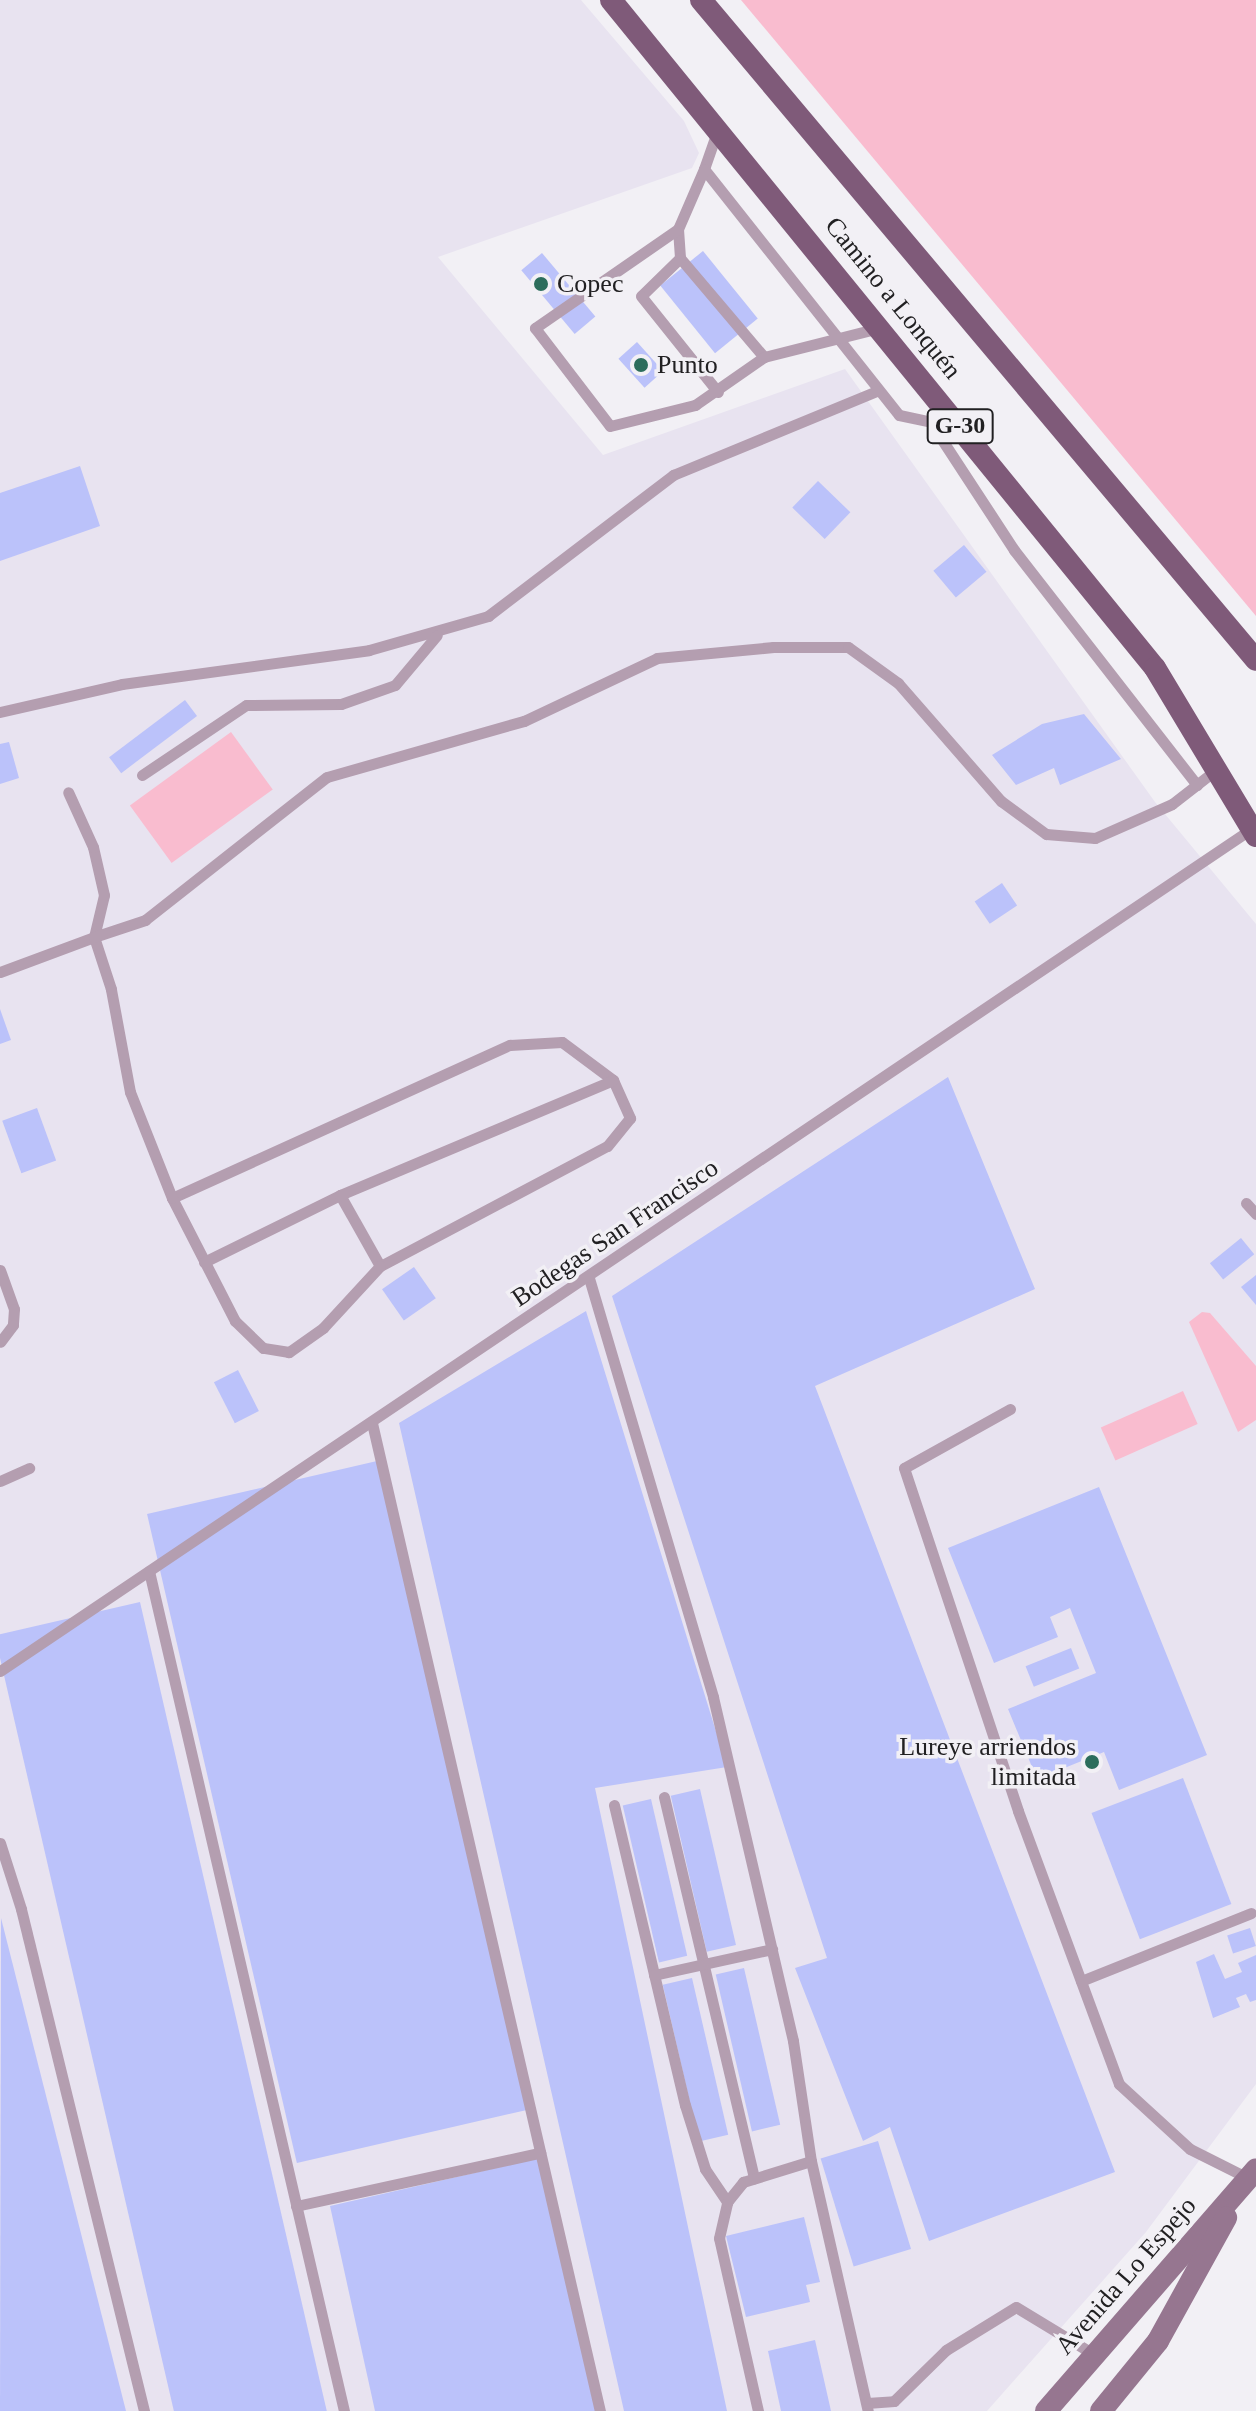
<!DOCTYPE html>
<html>
<head>
<meta charset="utf-8">
<style>
  body { margin:0 }
  #map { position:relative; width:1256px; height:2411px; overflow:hidden; background:#f2f0f5; font-family:Georgia,serif }
  div>[style] { position:absolute }
  [style*='--x'] { left:calc(var(--x)*1px); top:calc(var(--y)*1px); width:calc(var(--w)*1px); rotate:calc(var(--a)*1deg) }
  .built>* { inset:0; background:#e8e3f0 }
  .green>* { inset:0; background:#f9bccf; transform-origin:0 0 }
  .building>* { inset:0; background:#bbc2fa; transform-origin:0 0 }
  .service>* { height:11px; margin:-5.5px; padding:0 5.5px; transform-origin:5.5px; border-radius:5.5px; background:#b49eb0 }
  .secondary>* { height:22px; margin:-11px; padding:0 11px; transform-origin:11px; border-radius:11px; background:#967690 }
  .primary>* { height:22px; margin:-11px; padding:0 11px; transform-origin:11px; border-radius:11px; background:#7f5a79 }
  .dots>* { width:22px; height:22px; translate:-50% -50%; box-sizing:border-box; border:4px solid #f2f0f5; border-radius:50% }
  span { translate:-50% -50%; white-space:nowrap; text-align:center; line-height:1.15; -webkit-text-stroke:7px #f2f0f5; paint-order:stroke }
  .shield-label span { padding:2px 6px; background:#f2f0f5; border:2px solid; border-radius:6px; -webkit-text-stroke-width:0 }
  .shield-label { font-size:24px; color:#212022; font-weight:700 }
  .poi-label { font-size:26px; color:#212022 }
  .left { translate:0 -50%; text-align:left }
  .right { translate:-100% -50%; text-align:right }
  .street-label { font-size:26px; color:#212022 }
</style>
</head>
<body>
<div id="map">
  <div class="built">
    <div style="clip-path:polygon(0 0,581px 0,684px 121px,699px 153px,692px 168px,438px 257px,603px 455px,845px 369px,1155px 802px,1256px 924px,1256px 2084px,1146px 2232px,987px 2411px,0 2411px)"></div>
  </div>
  <div class="green">
    <div style="clip-path:polygon(741px 0,1256px 0,1256px 616px)"></div>
    <div style="left:231px;top:732px;width:71px;height:125px;rotate:54deg"></div>
    <div style="clip-path:polygon(1202px 1312px,1210px 1313px,1256px 1366px,1256px 1420px,1238px 1432px,1189px 1322px)"></div>
    <div style="left:1183px;top:1391px;width:36px;height:90px;rotate:66deg"></div>
  </div>
  <div class="building">
    <div style="left:703px;top:251px;width:87px;height:55px;rotate:51deg"></div>
    <div style="left:542px;top:253px;width:83px;height:27px;rotate:50deg"></div>
    <div style="left:637px;top:342px;width:39px;height:25px;rotate:48deg"></div>
    <div style="clip-path:polygon(80px 466px,100px 526px,0 561px,0 493px)"></div>
    <div style="left:818px;top:481px;width:45px;height:37px;rotate:44deg"></div>
    <div style="left:964px;top:545px;width:35px;height:40px;rotate:50deg"></div>
    <div style="left:185px;top:700px;width:20px;height:95px;rotate:53deg"></div>
    <div style="clip-path:polygon(1084px 714px,1121px 759px,1060px 785px,1054px 768px,1016px 785px,992px 755px,1042px 724px)"></div>
    <div style="clip-path:polygon(9px 742px,19px 778px,0 784px,0 744px)"></div>
    <div style="left:1002px;top:883px;width:27px;height:33px;rotate:56deg"></div>
    <div style="clip-path:polygon(0 1009px,11px 1040px,0 1044px)"></div>
    <div style="clip-path:polygon(948px 1077px,1035px 1289px,815px 1386px,1115px 2172px,929px 2241px,890px 2127px,863px 2141px,795px 1968px,827px 1958px,612px 1296px)"></div>
    <div style="left:37px;top:1108px;width:56px;height:37px;rotate:70deg"></div>
    <div style="left:1241px;top:1238px;width:21px;height:40px;rotate:51deg"></div>
    <div style="left:414px;top:1267px;width:38px;height:39px;rotate:55deg"></div>
    <div style="clip-path:polygon(1256px 1275px,1256px 1305px,1241px 1287px)"></div>
    <div style="clip-path:polygon(586px 1311px,727px 1767px,595px 1788px,727px 2411px,624px 2411px,399px 1423px)"></div>
    <div style="left:238px;top:1370px;width:46px;height:27px;rotate:63deg"></div>
    <div style="left:377px;top:1461px;width:666px;height:236px;rotate:77deg"></div>
    <div style="clip-path:polygon(1099px 1487px,1207px 1755px,1119px 1790px,1104px 1752px,1037px 1779px,1008px 1709px,1096px 1673px,1070px 1608px,1050px 1617px,1058px 1637px,994px 1663px,948px 1548px)"></div>
    <div style="left:140px;top:1602px;width:832px;height:149px;rotate:77deg"></div>
    <div style="left:1071px;top:1648px;width:22px;height:49px;rotate:68deg"></div>
    <div style="left:1183px;top:1778px;width:135px;height:98px;rotate:69deg"></div>
    <div style="left:700px;top:1789px;width:160px;height:30px;rotate:77deg"></div>
    <div style="left:651px;top:1799px;width:161px;height:29px;rotate:77deg"></div>
    <div style="clip-path:polygon(1px 1918px,126px 2411px,0 2411px)"></div>
    <div style="left:1250px;top:1928px;width:19px;height:24px;rotate:72deg"></div>
    <div style="clip-path:polygon(1214px 1954px,1225px 1979px,1242px 1972px,1238px 1963px,1256px 1955px,1256px 2000px,1250px 2002px,1246px 1994px,1236px 1998px,1240px 2007px,1213px 2018px,1196px 1962px)"></div>
    <div style="left:744px;top:1968px;width:161px;height:29px;rotate:77deg"></div>
    <div style="left:692px;top:1978px;width:161px;height:30px;rotate:77deg"></div>
    <div style="left:878px;top:2141px;width:113px;height:60px;rotate:73deg"></div>
    <div style="clip-path:polygon(539px 2158px,596px 2411px,375px 2411px,330px 2206px)"></div>
    <div style="clip-path:polygon(804px 2217px,820px 2282px,806px 2285px,810px 2302px,746px 2317px,726px 2236px)"></div>
    <div style="clip-path:polygon(815px 2340px,831px 2411px,781px 2411px,768px 2351px)"></div>
  </div>
  <div class="service">
    <div style="--x:718;--y:129;--w:42;--a:109.3"></div>
    <div style="--x:704;--y:169;--w:314;--a:51.6"></div>
    <div style="--x:899;--y:415;--w:38;--a:12"></div>
    <div style="--x:704;--y:169;--w:65;--a:113.4"></div>
    <div style="--x:678;--y:229;--w:29;--a:86"></div>
    <div style="--x:680;--y:258;--w:130;--a:49.7"></div>
    <div style="--x:764;--y:357;--w:119;--a:-14.2"></div>
    <div style="--x:678;--y:229;--w:174;--a:145.3"></div>
    <div style="--x:535;--y:328;--w:123;--a:52.6"></div>
    <div style="--x:610;--y:426;--w:88;--a:-13.9"></div>
    <div style="--x:695;--y:405;--w:84;--a:-34.8"></div>
    <div style="--x:680;--y:258;--w:54;--a:135.7"></div>
    <div style="--x:641;--y:296;--w:123;--a:51.3"></div>
    <div style="--x:931;--y:423;--w:152;--a:56.8"></div>
    <div style="--x:1014;--y:550;--w:298;--a:52.1"></div>
    <div style="--x:0;--y:712;--w:125;--a:-12.9"></div>
    <div style="--x:122;--y:684;--w:249;--a:-7.8"></div>
    <div style="--x:369;--y:650;--w:124;--a:-15.9"></div>
    <div style="--x:488;--y:616;--w:233;--a:-37.3"></div>
    <div style="--x:673;--y:475;--w:221;--a:-22.4"></div>
    <div style="--x:142;--y:775;--w:125;--a:-33.9"></div>
    <div style="--x:246;--y:705;--w:95;--a:-0.6"></div>
    <div style="--x:341;--y:704;--w:57;--a:-19.4"></div>
    <div style="--x:395;--y:685;--w:65;--a:-50"></div>
    <div style="--x:0;--y:972;--w:100;--a:-20.4"></div>
    <div style="--x:94;--y:937;--w:43;--a:-76.6"></div>
    <div style="--x:104;--y:895;--w:49;--a:-102.9"></div>
    <div style="--x:93;--y:847;--w:60;--a:-114.4"></div>
    <div style="--x:340;--y:1195;--w:81;--a:60.6"></div>
    <div style="--x:172;--y:1198;--w:371;--a:-24.4"></div>
    <div style="--x:510;--y:1045;--w:52;--a:-3.3"></div>
    <div style="--x:562;--y:1042;--w:64;--a:36.7"></div>
    <div style="--x:613;--y:1080;--w:42;--a:65.9"></div>
    <div style="--x:630;--y:1118;--w:36;--a:129"></div>
    <div style="--x:607;--y:1146;--w:257;--a:152.1"></div>
    <div style="--x:380;--y:1266;--w:84;--a:132.6"></div>
    <div style="--x:323;--y:1328;--w:42;--a:144.8"></div>
    <div style="--x:289;--y:1352;--w:26;--a:-171"></div>
    <div style="--x:263;--y:1348;--w:39;--a:-136"></div>
    <div style="--x:235;--y:1321;--w:138;--a:-117.1"></div>
    <div style="--x:172;--y:1198;--w:114;--a:-111.6"></div>
    <div style="--x:130;--y:1092;--w:105;--a:-100.5"></div>
    <div style="--x:111;--y:989;--w:55;--a:-108.1"></div>
    <div style="--x:94;--y:937;--w:54;--a:-18.4"></div>
    <div style="--x:145;--y:920;--w:231;--a:-38.2"></div>
    <div style="--x:327;--y:777;--w:205;--a:-15.9"></div>
    <div style="--x:524;--y:721;--w:147;--a:-25.3"></div>
    <div style="--x:657;--y:658;--w:117;--a:-5.4"></div>
    <div style="--x:773;--y:647;--w:75;--a:0"></div>
    <div style="--x:848;--y:647;--w:62;--a:35.8"></div>
    <div style="--x:898;--y:683;--w:157;--a:48.9"></div>
    <div style="--x:1001;--y:801;--w:56;--a:36.3"></div>
    <div style="--x:1046;--y:834;--w:49;--a:4.7"></div>
    <div style="--x:1095;--y:838;--w:84;--a:-23.8"></div>
    <div style="--x:1172;--y:804;--w:57;--a:-37.9"></div>
    <div style="--x:1246;--y:1203;--w:15;--a:48"></div>
    <div style="--x:204;--y:1262;--w:152;--a:-26.2"></div>
    <div style="--x:340;--y:1195;--w:296;--a:-22.8"></div>
    <div style="--x:0;--y:1270;--w:41;--a:70.3"></div>
    <div style="--x:14;--y:1309;--w:16;--a:94"></div>
    <div style="--x:13;--y:1325;--w:21;--a:127"></div>
    <div style="--x:589;--y:1278;--w:437;--a:73.5"></div>
    <div style="--x:713;--y:1697;--w:353;--a:76.9"></div>
    <div style="--x:793;--y:2041;--w:121;--a:81.5"></div>
    <div style="--x:811;--y:2161;--w:256;--a:77.2"></div>
    <div style="--x:1010;--y:1409;--w:121;--a:150.9"></div>
    <div style="--x:904;--y:1468;--w:361;--a:71.6"></div>
    <div style="--x:1018;--y:1811;--w:291;--a:69.7"></div>
    <div style="--x:1119;--y:2084;--w:96;--a:42.5"></div>
    <div style="--x:1190;--y:2149;--w:65;--a:26.6"></div>
    <div style="--x:372;--y:1423;--w:1014;--a:77.01"></div>
    <div style="--x:0;--y:1481;--w:32;--a:-24"></div>
    <div style="--x:149;--y:1571;--w:862;--a:76.93"></div>
    <div style="--x:0;--y:1671;--w:1508;--a:-33.94"></div>
    <div style="--x:664;--y:1797;--w:392;--a:76.7"></div>
    <div style="--x:614;--y:1805;--w:308;--a:76.7"></div>
    <div style="--x:685;--y:2105;--w:67;--a:72.6"></div>
    <div style="--x:705;--y:2169;--w:40;--a:56"></div>
    <div style="--x:0;--y:1843;--w:69;--a:72.3"></div>
    <div style="--x:21;--y:1909;--w:517;--a:76.23"></div>
    <div style="--x:654;--y:1975;--w:121;--a:-12.4"></div>
    <div style="--x:1081;--y:1981;--w:183;--a:-21.8"></div>
    <div style="--x:296;--y:2206;--w:250;--a:-12.3"></div>
    <div style="--x:867;--y:2403;--w:27;--a:-4"></div>
    <div style="--x:894;--y:2401;--w:73;--a:-44.4"></div>
    <div style="--x:946;--y:2350;--w:82;--a:-31.6"></div>
    <div style="--x:1016;--y:2307;--w:92;--a:31.3"></div>
    <div style="--x:758;--y:2411;--w:177;--a:-102.7"></div>
    <div style="--x:719;--y:2238;--w:37;--a:-77"></div>
    <div style="--x:727;--y:2202;--w:26;--a:-51"></div>
    <div style="--x:743;--y:2182;--w:71;--a:-17.2"></div>
  </div>
  <div class="secondary">
    <div style="--x:1046;--y:2411;--w:320;--a:-49"></div>
    <div style="--x:1101;--y:2411;--w:90;--a:-50.8"></div>
    <div style="--x:1158;--y:2341;--w:141;--a:-61.1"></div>
  </div>
  <div class="primary">
    <div style="--x:611;--y:0;--w:861;--a:50.84"></div>
    <div style="--x:1155;--y:668;--w:196;--a:59"></div>
    <div style="--x:701;--y:0;--w:862;--a:49.94"></div>
  </div>
  <div class="dots">
    <div style="left:541px;top:284px;background:#2c6d5c"></div>
    <div style="left:641px;top:365px;background:#2c6d5c"></div>
    <div style="left:1092px;top:1762px;background:#2c6d5c"></div>
  </div>
  <div class="shield-label">
    <span style="left:960px;top:426px">G-30</span>
  </div>
  <div class="poi-label">
    <span class="left" style="left:557px;top:284px">Copec</span>
    <span class="left" style="left:657px;top:365px">Punto</span>
    <span class="right" style="left:1076px;top:1762px">Lureye arriendos<br>limitada</span>
  </div>
  <div class="street-label">
    <span style="left:893px;top:298px;rotate:51deg">Camino a Lonquén</span>
    <span style="left:615px;top:1233px;rotate:-34deg">Bodegas San Francisco</span>
    <span style="left:1126px;top:2276px;rotate:-49deg">Avenida Lo Espejo</span>
  </div>
</div>
</body>
</html>
